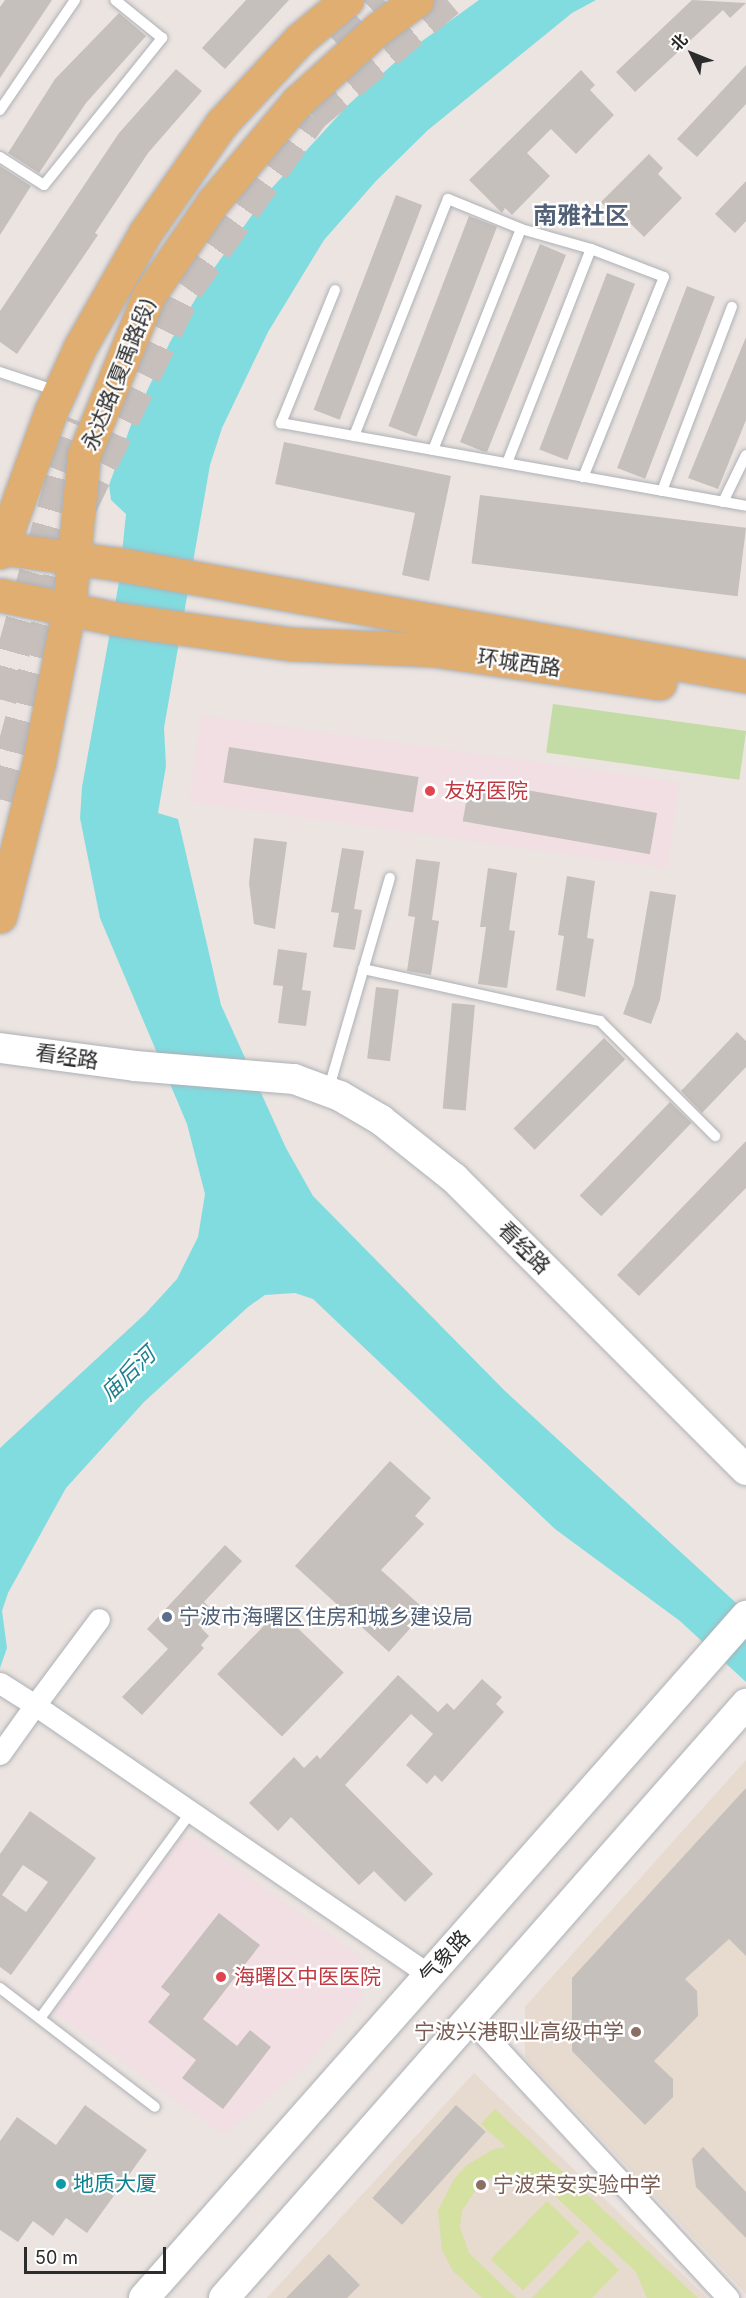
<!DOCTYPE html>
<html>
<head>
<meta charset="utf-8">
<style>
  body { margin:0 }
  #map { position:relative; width:746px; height:2298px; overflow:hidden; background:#ece4e0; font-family:Inter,"Noto Sans SC",sans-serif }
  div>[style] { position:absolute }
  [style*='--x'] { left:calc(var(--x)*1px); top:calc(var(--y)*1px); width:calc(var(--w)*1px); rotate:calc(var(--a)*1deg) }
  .education>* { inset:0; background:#e7dacf }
  .medical>* { inset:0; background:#f1dfe4; transform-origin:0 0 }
  .green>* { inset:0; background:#c3dba4; transform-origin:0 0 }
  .pitch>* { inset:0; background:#d4e1a1; transform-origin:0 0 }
  .water>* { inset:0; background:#81dce0 }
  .building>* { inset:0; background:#c5c0bc; transform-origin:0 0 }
  .highway-tunnel>* { height:33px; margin-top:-16.5px; transform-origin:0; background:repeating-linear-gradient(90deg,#c6bfbc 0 33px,transparent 0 49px) }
  .roads { filter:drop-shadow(0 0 2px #adb1b7) drop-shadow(0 0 2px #adb1b7) }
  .lane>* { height:10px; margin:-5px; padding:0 5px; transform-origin:5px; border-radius:5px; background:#fff }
  .street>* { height:21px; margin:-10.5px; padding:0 10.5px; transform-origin:10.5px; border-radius:10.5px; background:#fff }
  .secondary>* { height:30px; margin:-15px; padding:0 15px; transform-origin:15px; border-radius:15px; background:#fff }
  .primary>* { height:33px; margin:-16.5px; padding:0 16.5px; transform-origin:16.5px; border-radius:16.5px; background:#e0ae71 }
  .dots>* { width:16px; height:16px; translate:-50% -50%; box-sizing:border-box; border:3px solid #fff; border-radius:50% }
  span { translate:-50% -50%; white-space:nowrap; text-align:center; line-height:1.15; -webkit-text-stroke:4.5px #fff; paint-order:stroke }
  .street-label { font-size:21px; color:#2c2c2c }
  .health-label { font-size:21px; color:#be3a42 }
  .left { translate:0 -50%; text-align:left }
  .service-label { font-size:21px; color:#4e5e75 }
  .education-label { font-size:21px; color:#785e54 }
  .right { translate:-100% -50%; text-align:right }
  .culture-label { font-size:21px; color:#0d838f }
  .water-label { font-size:22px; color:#1f808e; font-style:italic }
  .quarter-label { font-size:24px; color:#526178; font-weight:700 }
  .north { position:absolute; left:662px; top:24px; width:60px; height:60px; -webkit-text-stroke:4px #fff; paint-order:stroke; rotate:313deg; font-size:16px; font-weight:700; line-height:24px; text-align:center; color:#2c2c2c }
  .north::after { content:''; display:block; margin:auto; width:21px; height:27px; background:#2c2c2c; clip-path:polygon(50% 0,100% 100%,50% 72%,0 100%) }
  .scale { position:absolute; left:24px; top:2247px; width:142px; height:27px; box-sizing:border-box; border:3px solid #2c2c2c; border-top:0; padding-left:8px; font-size:18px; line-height:21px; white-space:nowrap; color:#2c2c2c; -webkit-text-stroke:4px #fff; paint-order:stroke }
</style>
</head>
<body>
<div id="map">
  <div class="education">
    <div style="clip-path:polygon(746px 1760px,746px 2294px,525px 2057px,525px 2007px)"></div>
    <div style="clip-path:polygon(474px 2073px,707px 2298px,267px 2298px)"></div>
  </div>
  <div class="medical">
    <div style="left:201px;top:715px;width:483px;height:87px;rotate:8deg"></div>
    <div style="clip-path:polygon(193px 1836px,360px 1957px,363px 1997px,305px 2067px,224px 2135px,54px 2012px,181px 1838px)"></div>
  </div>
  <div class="green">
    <div style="left:553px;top:704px;width:195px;height:49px;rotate:8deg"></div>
  </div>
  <div class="pitch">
    <div style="clip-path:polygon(495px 2109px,698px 2298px,647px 2298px,636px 2272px,538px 2180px,514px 2173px,498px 2174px,479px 2185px,462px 2211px,460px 2227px,469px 2253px,516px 2298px,482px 2298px,453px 2271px,442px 2250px,438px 2211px,454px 2179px,467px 2165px,494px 2149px,506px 2147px,481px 2124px)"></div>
    <div style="left:547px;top:2201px;width:45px;height:81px;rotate:44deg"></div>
    <div style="clip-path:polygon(588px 2240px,619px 2270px,592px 2298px,532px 2298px)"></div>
  </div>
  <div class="water">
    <div style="clip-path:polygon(479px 0,596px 0,572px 13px,428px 130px,376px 181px,324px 240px,268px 332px,222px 428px,210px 465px,164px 728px,166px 766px,158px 813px,178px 819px,221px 1005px,286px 1148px,313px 1196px,504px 1390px,746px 1612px,746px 1682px,680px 1621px,555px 1529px,313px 1299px,295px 1293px,265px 1295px,248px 1307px,144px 1402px,66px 1488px,8px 1593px,2px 1611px,7px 1648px,0 1668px,0 1448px,145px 1314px,177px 1279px,198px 1237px,205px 1194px,187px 1124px,100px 918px,80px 818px,82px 787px,119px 582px,126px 514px,111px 500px,109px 485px,131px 425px,170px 342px,212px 271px,270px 190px,348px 105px,404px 54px)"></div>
  </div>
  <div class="building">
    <div style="clip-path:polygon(5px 0,52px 0,0 78px,0 7px)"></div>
    <div style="clip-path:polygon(246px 0,289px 0,225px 69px,202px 48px)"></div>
    <div style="clip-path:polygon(692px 0,746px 3px,730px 18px,723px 10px,635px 92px,616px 72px)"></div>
    <div style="clip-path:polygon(119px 13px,146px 36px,86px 103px,39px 173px,8px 153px,55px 79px)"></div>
    <div style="clip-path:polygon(746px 65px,746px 104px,697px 157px,677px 139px)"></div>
    <div style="clip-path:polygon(176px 69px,202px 91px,148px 153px,95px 233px,98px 235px,17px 354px,0 342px,0 311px,119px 133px)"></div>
    <div style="clip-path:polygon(581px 70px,595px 85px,590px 90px,614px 115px,576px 154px,551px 129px,527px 153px,550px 176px,512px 215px,505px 208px,502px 213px,469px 180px)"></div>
    <div style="clip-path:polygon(649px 154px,663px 168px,658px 174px,682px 198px,644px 237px,619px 212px,615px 216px,601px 202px)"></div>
    <div style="clip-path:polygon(0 166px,31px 186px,0 235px)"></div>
    <div style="clip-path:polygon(746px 181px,746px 221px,735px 233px,715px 214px)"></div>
    <div style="left:396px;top:195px;width:28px;height:230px;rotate:21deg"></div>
    <div style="left:469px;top:216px;width:30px;height:225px;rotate:21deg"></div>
    <div style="clip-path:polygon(540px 244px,566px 255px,487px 452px,482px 451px,460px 442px)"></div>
    <div style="left:607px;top:273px;width:30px;height:189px;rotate:21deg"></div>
    <div style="left:687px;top:286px;width:30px;height:195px;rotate:21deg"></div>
    <div style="clip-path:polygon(746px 337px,746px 420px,718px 489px,688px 478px)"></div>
    <div style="clip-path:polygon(284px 442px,451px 476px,429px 581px,402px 575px,415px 513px,275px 484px)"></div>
    <div style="left:480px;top:495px;width:268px;height:69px;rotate:7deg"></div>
    <div style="left:229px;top:747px;width:192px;height:36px;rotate:9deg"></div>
    <div style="left:470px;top:780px;width:190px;height:42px;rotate:10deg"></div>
    <div style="clip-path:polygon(254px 838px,287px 842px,275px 929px,254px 924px,249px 883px)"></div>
    <div style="clip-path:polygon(342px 848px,364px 851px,354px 909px,362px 910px,355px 950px,333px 947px,339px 913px,331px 912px)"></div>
    <div style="clip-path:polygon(416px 859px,440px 862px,432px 920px,439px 921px,431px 975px,407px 971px,415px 917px,408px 916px)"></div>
    <div style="clip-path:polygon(488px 868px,517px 873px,509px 930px,515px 931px,507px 988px,478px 984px,486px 927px,480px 927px)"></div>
    <div style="clip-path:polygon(567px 876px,595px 881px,587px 938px,594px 939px,585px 997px,556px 990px,564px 936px,558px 935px)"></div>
    <div style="clip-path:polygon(650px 891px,676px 895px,660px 1000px,651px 1024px,623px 1014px,634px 984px)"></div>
    <div style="clip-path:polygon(278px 949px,307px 953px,302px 990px,311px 991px,306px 1026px,278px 1023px,283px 986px,273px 985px)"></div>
    <div style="left:376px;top:987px;width:23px;height:72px;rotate:7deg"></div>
    <div style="left:452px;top:1003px;width:23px;height:106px;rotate:5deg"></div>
    <div style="clip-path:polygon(737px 1032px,746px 1041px,746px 1067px,702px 1113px,681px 1091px)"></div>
    <div style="left:604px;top:1038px;width:30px;height:128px;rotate:45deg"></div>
    <div style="left:670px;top:1102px;width:30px;height:130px;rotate:44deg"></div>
    <div style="clip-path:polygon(746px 1141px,746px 1188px,639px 1296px,617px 1275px)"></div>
    <div style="clip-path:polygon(390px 1461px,431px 1498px,415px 1516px,424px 1524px,381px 1570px,422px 1607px,411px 1619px,415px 1623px,389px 1652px,295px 1566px)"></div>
    <div style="clip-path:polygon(225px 1545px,242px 1561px,204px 1602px,215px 1613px,201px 1628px,209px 1636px,201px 1645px,204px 1648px,142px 1715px,122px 1697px,168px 1649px,147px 1629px)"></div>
    <div style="left:279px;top:1610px;width:90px;height:89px;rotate:44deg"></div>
    <div style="clip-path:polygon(398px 1675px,438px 1712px,447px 1703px,454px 1710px,482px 1679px,502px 1697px,496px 1704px,504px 1712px,442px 1782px,435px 1775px,427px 1784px,406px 1765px,433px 1734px,411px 1714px,345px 1785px,433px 1874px,405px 1902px,374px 1871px,359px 1885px,291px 1817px,278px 1831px,249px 1803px,294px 1757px,304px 1768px,317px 1755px,320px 1759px)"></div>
    <div style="clip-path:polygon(746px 1788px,746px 1956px,729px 1939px,685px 1979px,697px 1991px,698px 2016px,654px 2061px,673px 2079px,673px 2097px,645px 2125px,572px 2051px,572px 1978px)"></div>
    <div style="clip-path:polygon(evenodd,30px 1811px,96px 1858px,11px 1975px,0 1967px,0 1854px,30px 1811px,23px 1865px,48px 1882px,26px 1912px,2px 1895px,23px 1865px)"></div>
    <div style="clip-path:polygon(219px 1913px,260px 1945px,203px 2019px,237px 2046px,250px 2030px,271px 2047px,223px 2109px,182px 2078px,196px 2060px,148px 2022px,170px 1994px,161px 1987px)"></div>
    <div style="clip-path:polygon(85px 2105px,147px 2150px,87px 2233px,66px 2218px,53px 2236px,33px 2221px,18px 2242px,0 2230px,0 2141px,17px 2117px,56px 2145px)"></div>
    <div style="left:456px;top:2105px;width:40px;height:125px;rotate:42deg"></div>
    <div style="clip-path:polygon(703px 2147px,746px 2192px,746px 2238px,696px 2187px,692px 2159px)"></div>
    <div style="clip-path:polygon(329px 2254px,360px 2285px,347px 2298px,286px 2298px)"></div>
  </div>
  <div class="highway-tunnel">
    <div style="--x:339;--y:45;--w:64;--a:-44.4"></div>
    <div style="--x:80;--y:507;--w:244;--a:-64"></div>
    <div style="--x:187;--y:288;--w:213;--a:-54.2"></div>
    <div style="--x:312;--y:115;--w:178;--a:-40.2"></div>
    <div style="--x:0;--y:699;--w:236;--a:-74.3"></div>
    <div style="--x:64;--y:472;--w:53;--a:-68.8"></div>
    <div style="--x:0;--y:799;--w:230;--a:-74.9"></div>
  </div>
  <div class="roads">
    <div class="lane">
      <div style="--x:0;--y:110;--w:133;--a:-55.7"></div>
      <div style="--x:0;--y:157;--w:52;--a:32.5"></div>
      <div style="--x:44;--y:185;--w:189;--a:-51.2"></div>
      <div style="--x:162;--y:38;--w:60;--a:-141"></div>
      <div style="--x:335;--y:290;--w:144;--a:112.1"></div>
      <div style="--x:281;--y:423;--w:472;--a:10.1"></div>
      <div style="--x:0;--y:372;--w:60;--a:18.4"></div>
      <div style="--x:354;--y:436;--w:255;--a:-68.4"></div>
      <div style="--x:448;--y:199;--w:79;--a:22.3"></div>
      <div style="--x:521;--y:229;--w:73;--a:15.9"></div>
      <div style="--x:591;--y:249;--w:78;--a:21"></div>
      <div style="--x:664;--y:277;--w:216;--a:112"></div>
      <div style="--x:433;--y:450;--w:238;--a:-68.3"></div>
      <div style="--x:507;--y:463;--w:230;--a:-68.6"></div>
      <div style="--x:662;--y:491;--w:197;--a:-69.2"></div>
      <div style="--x:723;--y:502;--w:52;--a:-63.9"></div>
      <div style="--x:363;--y:969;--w:243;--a:12.4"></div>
      <div style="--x:600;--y:1021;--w:163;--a:45"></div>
      <div style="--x:328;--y:1091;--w:222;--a:-73.8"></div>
      <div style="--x:0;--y:1988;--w:195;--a:37.5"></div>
      <div style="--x:41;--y:2017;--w:254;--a:-53.8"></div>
    </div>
    <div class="street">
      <div style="--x:0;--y:1683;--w:41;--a:32.2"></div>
      <div style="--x:35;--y:1705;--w:107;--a:-53.3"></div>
      <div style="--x:0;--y:1754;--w:60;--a:-54.5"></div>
      <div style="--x:35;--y:1705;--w:478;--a:34.4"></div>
      <div style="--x:470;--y:2019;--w:380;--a:47.2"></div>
    </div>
    <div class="secondary">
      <div style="--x:0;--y:1048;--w:136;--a:7.6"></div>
      <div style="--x:135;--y:1066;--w:160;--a:4.7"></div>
      <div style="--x:294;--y:1079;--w:49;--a:20.3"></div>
      <div style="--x:340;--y:1096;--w:48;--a:30.3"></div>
      <div style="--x:381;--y:1120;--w:93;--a:38.5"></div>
      <div style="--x:454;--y:1178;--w:413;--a:45"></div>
      <div style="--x:144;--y:2298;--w:910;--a:-48.57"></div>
      <div style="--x:224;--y:2298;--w:791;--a:-48.69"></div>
    </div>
    <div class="primary">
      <div style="--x:0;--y:548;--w:118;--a:7.8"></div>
      <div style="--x:117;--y:564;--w:639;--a:10.1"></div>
      <div style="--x:0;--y:552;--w:150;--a:-70.1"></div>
      <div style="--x:51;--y:411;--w:70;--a:-65.6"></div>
      <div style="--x:80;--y:347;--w:131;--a:-60.3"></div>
      <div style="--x:145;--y:233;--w:133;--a:-55.1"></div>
      <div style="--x:221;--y:124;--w:116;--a:-47.1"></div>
      <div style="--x:300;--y:39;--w:61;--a:-39.7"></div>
      <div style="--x:0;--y:595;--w:119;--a:11.6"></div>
      <div style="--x:117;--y:619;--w:176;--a:8.2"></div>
      <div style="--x:291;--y:644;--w:142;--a:2.4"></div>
      <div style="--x:433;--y:650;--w:229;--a:8.3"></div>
      <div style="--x:0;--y:916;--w:159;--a:-75.8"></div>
      <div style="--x:39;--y:762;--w:158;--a:-79"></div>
      <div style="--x:69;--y:607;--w:153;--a:-84.4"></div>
      <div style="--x:84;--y:455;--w:173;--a:-67.9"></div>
      <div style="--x:149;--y:295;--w:113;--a:-55.5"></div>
      <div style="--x:213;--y:202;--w:131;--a:-50"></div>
      <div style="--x:297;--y:102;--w:110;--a:-42.1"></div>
      <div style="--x:379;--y:28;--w:47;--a:-36.4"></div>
    </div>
  </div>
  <div class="dots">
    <div style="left:430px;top:791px;background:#e0444e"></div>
    <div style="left:167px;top:1617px;background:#5c6f8a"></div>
    <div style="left:221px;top:1977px;background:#e0444e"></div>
    <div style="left:636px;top:2032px;background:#8d6e63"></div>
    <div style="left:61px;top:2184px;background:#0f9aa8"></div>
    <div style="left:481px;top:2185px;background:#8d6e63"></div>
  </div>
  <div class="street-label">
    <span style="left:119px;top:374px;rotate:-68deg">永达路(夏禹路段)</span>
    <span style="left:519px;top:663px;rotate:8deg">环城西路</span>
    <span style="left:67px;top:1057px;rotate:8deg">看经路</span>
    <span style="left:524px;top:1248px;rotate:45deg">看经路</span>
    <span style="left:445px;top:1957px;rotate:-48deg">气象路</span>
  </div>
  <div class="health-label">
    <span class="left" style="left:444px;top:791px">友好医院</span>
    <span class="left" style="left:234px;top:1977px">海曙区中医医院</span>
  </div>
  <div class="service-label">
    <span class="left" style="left:179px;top:1617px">宁波市海曙区住房和城乡建设局</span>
  </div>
  <div class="education-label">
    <span class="right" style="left:624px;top:2032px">宁波兴港职业高级中学</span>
    <span class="left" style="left:493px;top:2185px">宁波荣安实验中学</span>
  </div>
  <div class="culture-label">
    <span class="left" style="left:73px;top:2184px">地质大厦</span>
  </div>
  <div class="water-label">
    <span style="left:128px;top:1374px;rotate:-44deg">庙后河</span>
  </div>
  <div class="quarter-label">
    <span style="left:581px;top:216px">南雅社区</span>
  </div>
  <div class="north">北</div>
  <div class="scale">50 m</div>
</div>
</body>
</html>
